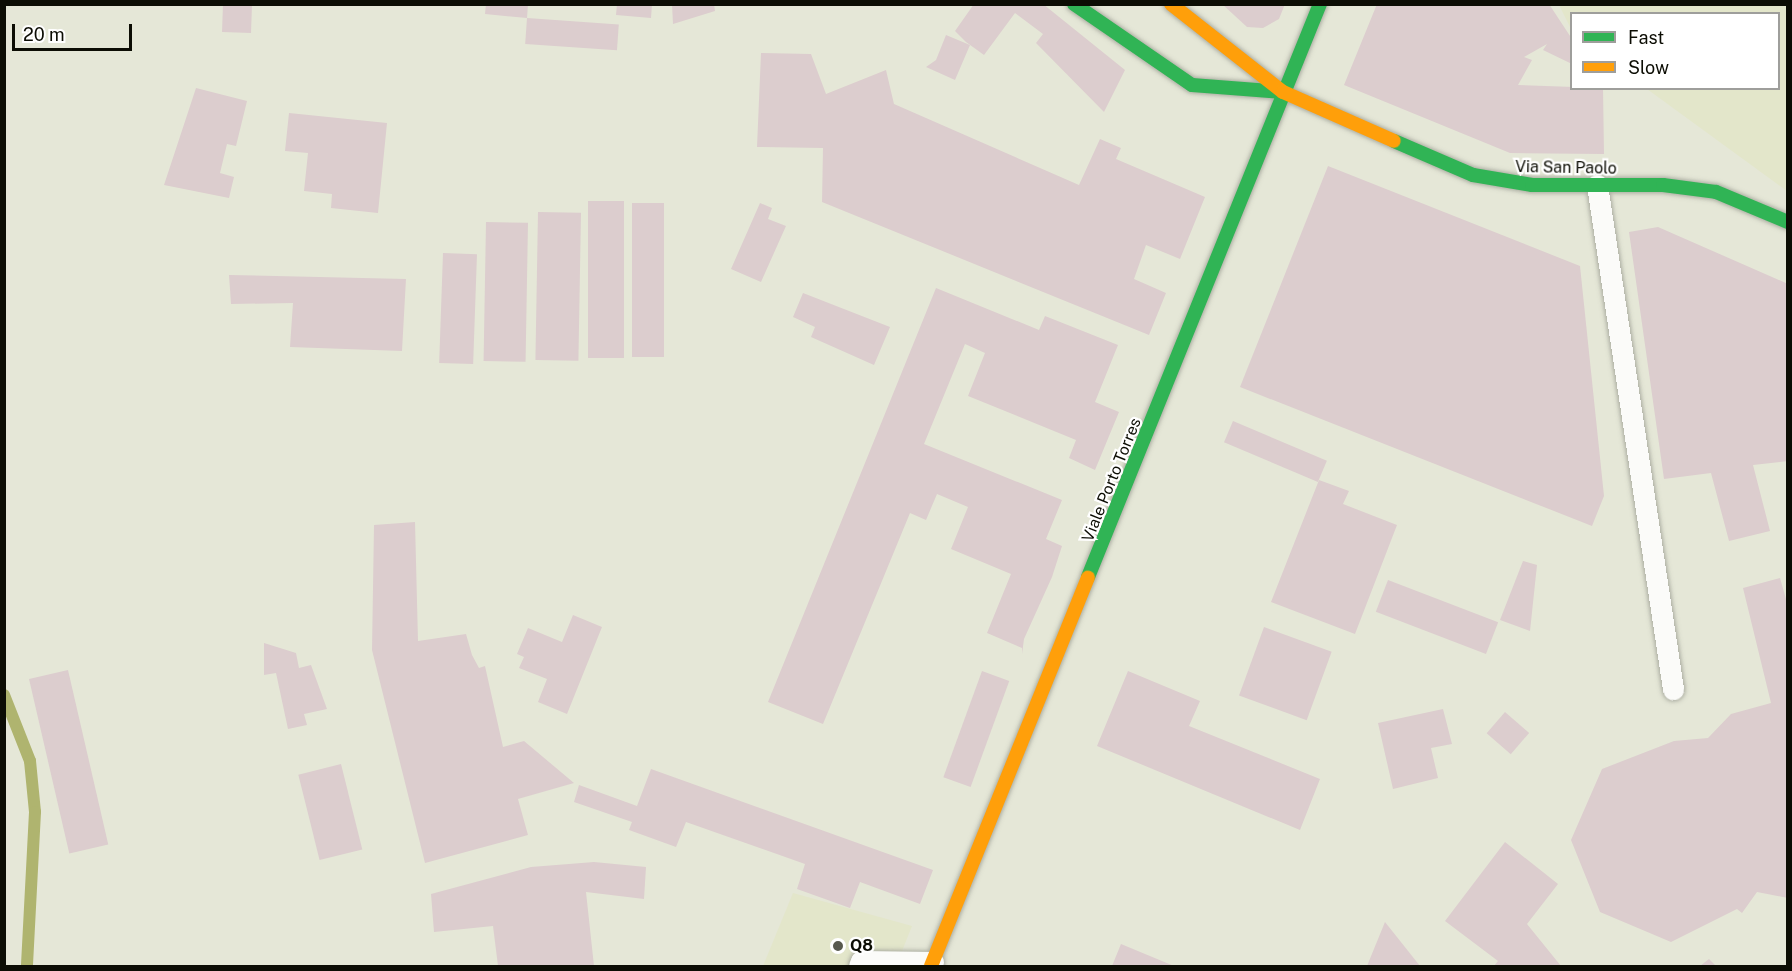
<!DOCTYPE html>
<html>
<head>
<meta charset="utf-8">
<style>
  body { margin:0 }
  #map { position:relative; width:1792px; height:971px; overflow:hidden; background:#e5e7d7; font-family:"Public Sans",sans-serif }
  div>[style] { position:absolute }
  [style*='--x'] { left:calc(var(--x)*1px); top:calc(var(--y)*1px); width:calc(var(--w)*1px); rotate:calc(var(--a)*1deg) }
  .built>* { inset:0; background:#e3e6ca }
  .stream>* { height:12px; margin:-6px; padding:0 6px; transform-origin:6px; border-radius:6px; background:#afb46f }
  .building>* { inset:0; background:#dccdce; transform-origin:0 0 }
  .roads { filter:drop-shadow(0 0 2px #adafa3) drop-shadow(0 0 2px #adafa3) }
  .lane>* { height:21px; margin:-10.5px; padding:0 10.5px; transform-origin:10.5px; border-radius:10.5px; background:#fbfbf9 }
  .fast>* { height:14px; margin:-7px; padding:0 7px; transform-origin:7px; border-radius:7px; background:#30b455 }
  .slow>* { height:14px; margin:-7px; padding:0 7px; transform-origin:7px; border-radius:7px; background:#ff9f0a }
  .dots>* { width:16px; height:16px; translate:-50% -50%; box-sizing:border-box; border:3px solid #fff; border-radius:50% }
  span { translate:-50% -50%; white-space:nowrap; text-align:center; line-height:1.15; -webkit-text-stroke:4.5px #fff; paint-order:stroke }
  .street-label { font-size:16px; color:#0c0d04 }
  .poi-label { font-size:16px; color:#0c0d04; font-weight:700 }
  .left { translate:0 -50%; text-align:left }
  .frame { position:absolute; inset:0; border:6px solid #0c0d04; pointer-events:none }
  .legend { position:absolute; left:1570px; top:12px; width:210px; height:78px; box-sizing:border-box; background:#fff; border:2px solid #9e9e9b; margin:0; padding:8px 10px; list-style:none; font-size:18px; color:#0c0d04 }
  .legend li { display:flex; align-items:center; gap:12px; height:30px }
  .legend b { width:30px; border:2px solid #9e9e9b }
  .scale { position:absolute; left:12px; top:24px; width:120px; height:27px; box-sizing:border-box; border:3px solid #0c0d04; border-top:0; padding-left:8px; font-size:18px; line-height:21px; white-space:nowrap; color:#0c0d04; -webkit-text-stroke:4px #fff; paint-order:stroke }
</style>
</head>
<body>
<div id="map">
  <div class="built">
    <div style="clip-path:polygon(1559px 5px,1787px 5px,1787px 191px,1647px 89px,1778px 88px,1778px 14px,1572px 14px,1571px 29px)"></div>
    <div style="clip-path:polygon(793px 893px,912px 926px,896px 966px,763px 966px)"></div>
  </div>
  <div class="stream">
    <div style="--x:4;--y:695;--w:71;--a:68.5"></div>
    <div style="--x:30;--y:761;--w:51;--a:84.4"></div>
    <div style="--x:35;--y:812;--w:154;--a:93"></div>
  </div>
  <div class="building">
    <div style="left:223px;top:4px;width:29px;height:28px;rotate:2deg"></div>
    <div style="clip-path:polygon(486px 4px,528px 4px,527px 18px,485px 14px)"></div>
    <div style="clip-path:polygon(617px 4px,652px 4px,651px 18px,616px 15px)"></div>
    <div style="clip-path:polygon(672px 4px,714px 4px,715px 11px,673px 24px)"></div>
    <div style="clip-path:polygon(974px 4px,1043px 4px,1125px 70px,1104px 112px,1036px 43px,1043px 34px,1015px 13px,984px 55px,966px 42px,955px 31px)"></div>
    <div style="clip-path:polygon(1222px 4px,1285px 4px,1279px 19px,1263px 28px,1247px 27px)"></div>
    <div style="clip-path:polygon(1377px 4px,1549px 4px,1572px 39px,1572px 64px,1543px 50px,1547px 44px,1524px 57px,1532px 60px,1518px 85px,1603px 88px,1604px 154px,1510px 153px,1344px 85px)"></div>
    <div style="left:527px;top:18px;width:92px;height:26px;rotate:4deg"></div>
    <div style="clip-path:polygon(946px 35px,970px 45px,955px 80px,926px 67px,936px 60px)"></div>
    <div style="clip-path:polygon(761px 53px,811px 54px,826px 94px,886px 70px,894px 104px,1079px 185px,1100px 139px,1121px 148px,1116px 159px,1205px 197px,1180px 259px,1146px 245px,1134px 279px,1166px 293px,1149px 335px,822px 202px,823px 148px,757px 147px)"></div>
    <div style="clip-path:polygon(196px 88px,247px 101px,236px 146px,227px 144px,220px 173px,234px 177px,229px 198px,164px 185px)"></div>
    <div style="clip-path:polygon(289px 113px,387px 123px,378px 213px,331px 208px,332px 194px,304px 191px,308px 153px,285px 151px)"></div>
    <div style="clip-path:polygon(1328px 166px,1580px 266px,1604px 496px,1592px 526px,1240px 387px)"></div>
    <div style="left:588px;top:201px;width:36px;height:157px"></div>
    <div style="left:632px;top:203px;width:32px;height:154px"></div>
    <div style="clip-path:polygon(760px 203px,772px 208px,768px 219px,786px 226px,761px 282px,731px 269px)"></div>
    <div style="left:538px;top:212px;width:43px;height:148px;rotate:1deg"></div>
    <div style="left:486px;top:222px;width:42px;height:139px;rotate:1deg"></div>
    <div style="clip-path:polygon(1658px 227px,1788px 284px,1788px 461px,1753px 465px,1770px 531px,1729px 541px,1711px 473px,1664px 479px,1629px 232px)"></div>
    <div style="left:443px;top:253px;width:34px;height:110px;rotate:2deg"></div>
    <div style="clip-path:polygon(229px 275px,406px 279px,402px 351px,290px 347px,293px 303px,231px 304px)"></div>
    <div style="clip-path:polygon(936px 288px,1039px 330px,1045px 316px,1118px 345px,1095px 402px,1119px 412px,1095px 470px,1069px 458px,1076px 440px,968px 396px,985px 353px,965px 344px,924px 444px,1062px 500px,1046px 539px,1062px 546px,1052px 577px,1024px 639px,1022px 654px,1022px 648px,987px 633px,1011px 574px,951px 549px,968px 507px,937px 494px,926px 520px,910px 513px,823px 724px,768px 702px)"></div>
    <div style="clip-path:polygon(803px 293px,890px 327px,874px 365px,811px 337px,815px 327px,793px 317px)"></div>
    <div style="left:1233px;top:421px;width:102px;height:23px;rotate:23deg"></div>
    <div style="clip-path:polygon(1319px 480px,1349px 491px,1343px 504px,1397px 525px,1355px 634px,1271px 602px)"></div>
    <div style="clip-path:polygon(415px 522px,418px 641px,466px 634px,472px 655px,479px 668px,485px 666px,503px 747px,524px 741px,574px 783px,518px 799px,528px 835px,425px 863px,372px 650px,374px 525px)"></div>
    <div style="clip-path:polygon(1523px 561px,1537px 565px,1530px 631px,1500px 620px)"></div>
    <div style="clip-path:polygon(1780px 578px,1788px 606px,1788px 898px,1757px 892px,1742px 913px,1737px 909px,1671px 942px,1600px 912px,1571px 840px,1602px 769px,1674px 741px,1708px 738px,1731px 714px,1771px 703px,1743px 588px)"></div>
    <div style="left:1388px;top:580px;width:118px;height:34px;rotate:21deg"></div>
    <div style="clip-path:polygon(573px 615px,602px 627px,567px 714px,538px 702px,547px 679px,519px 668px,524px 657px,517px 654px,528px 628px,562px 642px)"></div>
    <div style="left:1264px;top:627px;width:72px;height:73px;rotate:20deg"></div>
    <div style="clip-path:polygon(264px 643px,296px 653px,299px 668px,311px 665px,327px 709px,304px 714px,307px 725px,288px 729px,276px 673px,264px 675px)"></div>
    <div style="left:68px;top:670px;width:179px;height:40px;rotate:77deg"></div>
    <div style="left:982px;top:671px;width:29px;height:113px;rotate:20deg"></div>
    <div style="clip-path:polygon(1128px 671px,1200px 701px,1189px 726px,1320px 779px,1300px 830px,1097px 746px)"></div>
    <div style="clip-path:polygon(1443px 709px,1452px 744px,1431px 748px,1438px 778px,1393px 789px,1378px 723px)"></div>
    <div style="left:1505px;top:712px;width:32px;height:28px;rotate:41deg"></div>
    <div style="left:341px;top:764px;width:88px;height:44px;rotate:76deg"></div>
    <div style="clip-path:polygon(651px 769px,933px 870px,920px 904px,860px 882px,850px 908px,797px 889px,805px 864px,686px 822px,676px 847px,629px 830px,632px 822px,574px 802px,579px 785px,637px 806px)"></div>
    <div style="clip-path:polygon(1505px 842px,1558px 884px,1527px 924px,1561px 966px,1494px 966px,1498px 961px,1445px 921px)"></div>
    <div style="clip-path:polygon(594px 862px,646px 867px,644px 899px,586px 892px,594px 966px,498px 966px,493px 926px,434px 932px,431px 894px,531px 867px)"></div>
    <div style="clip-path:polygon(1385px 922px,1420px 966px,1367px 966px)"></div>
    <div style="clip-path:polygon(1121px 944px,1174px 966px,1112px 966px)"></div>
    <div style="clip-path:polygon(1709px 959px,1716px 966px,1700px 966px)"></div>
  </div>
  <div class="roads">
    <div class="lane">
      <div style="--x:1597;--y:185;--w:510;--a:81.42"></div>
      <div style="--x:859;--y:966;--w:5;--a:-68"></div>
      <div style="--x:861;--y:961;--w:72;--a:0.8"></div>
    </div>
    <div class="fast">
      <div style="--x:1074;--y:4;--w:143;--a:34.5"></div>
      <div style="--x:1192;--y:85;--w:91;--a:4.4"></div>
      <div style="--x:1394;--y:141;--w:86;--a:23.3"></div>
      <div style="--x:1473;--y:175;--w:60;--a:9.6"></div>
      <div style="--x:1532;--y:185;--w:131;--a:0"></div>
      <div style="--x:1663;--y:185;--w:53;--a:7.5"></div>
      <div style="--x:1716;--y:192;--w:78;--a:22.6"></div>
      <div style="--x:1088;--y:577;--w:618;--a:-67.96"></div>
    </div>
    <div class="slow">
      <div style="--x:1171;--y:4;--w:142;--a:38.2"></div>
      <div style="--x:1283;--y:92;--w:121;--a:23.8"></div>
      <div style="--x:931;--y:966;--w:419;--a:-68"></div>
    </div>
  </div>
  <div class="dots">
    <div style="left:838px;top:946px;background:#58594e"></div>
  </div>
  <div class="street-label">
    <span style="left:1566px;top:168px;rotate:1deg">Via San Paolo</span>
    <span style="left:1112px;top:480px;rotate:-68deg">Viale Porto Torres</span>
  </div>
  <div class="poi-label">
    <span class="left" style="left:850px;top:946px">Q8</span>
  </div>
  <div class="frame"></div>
  <ul class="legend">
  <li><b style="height:8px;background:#30b455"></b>Fast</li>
  <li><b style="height:8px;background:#ff9f0a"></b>Slow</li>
  </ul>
  <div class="scale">20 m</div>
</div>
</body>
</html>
